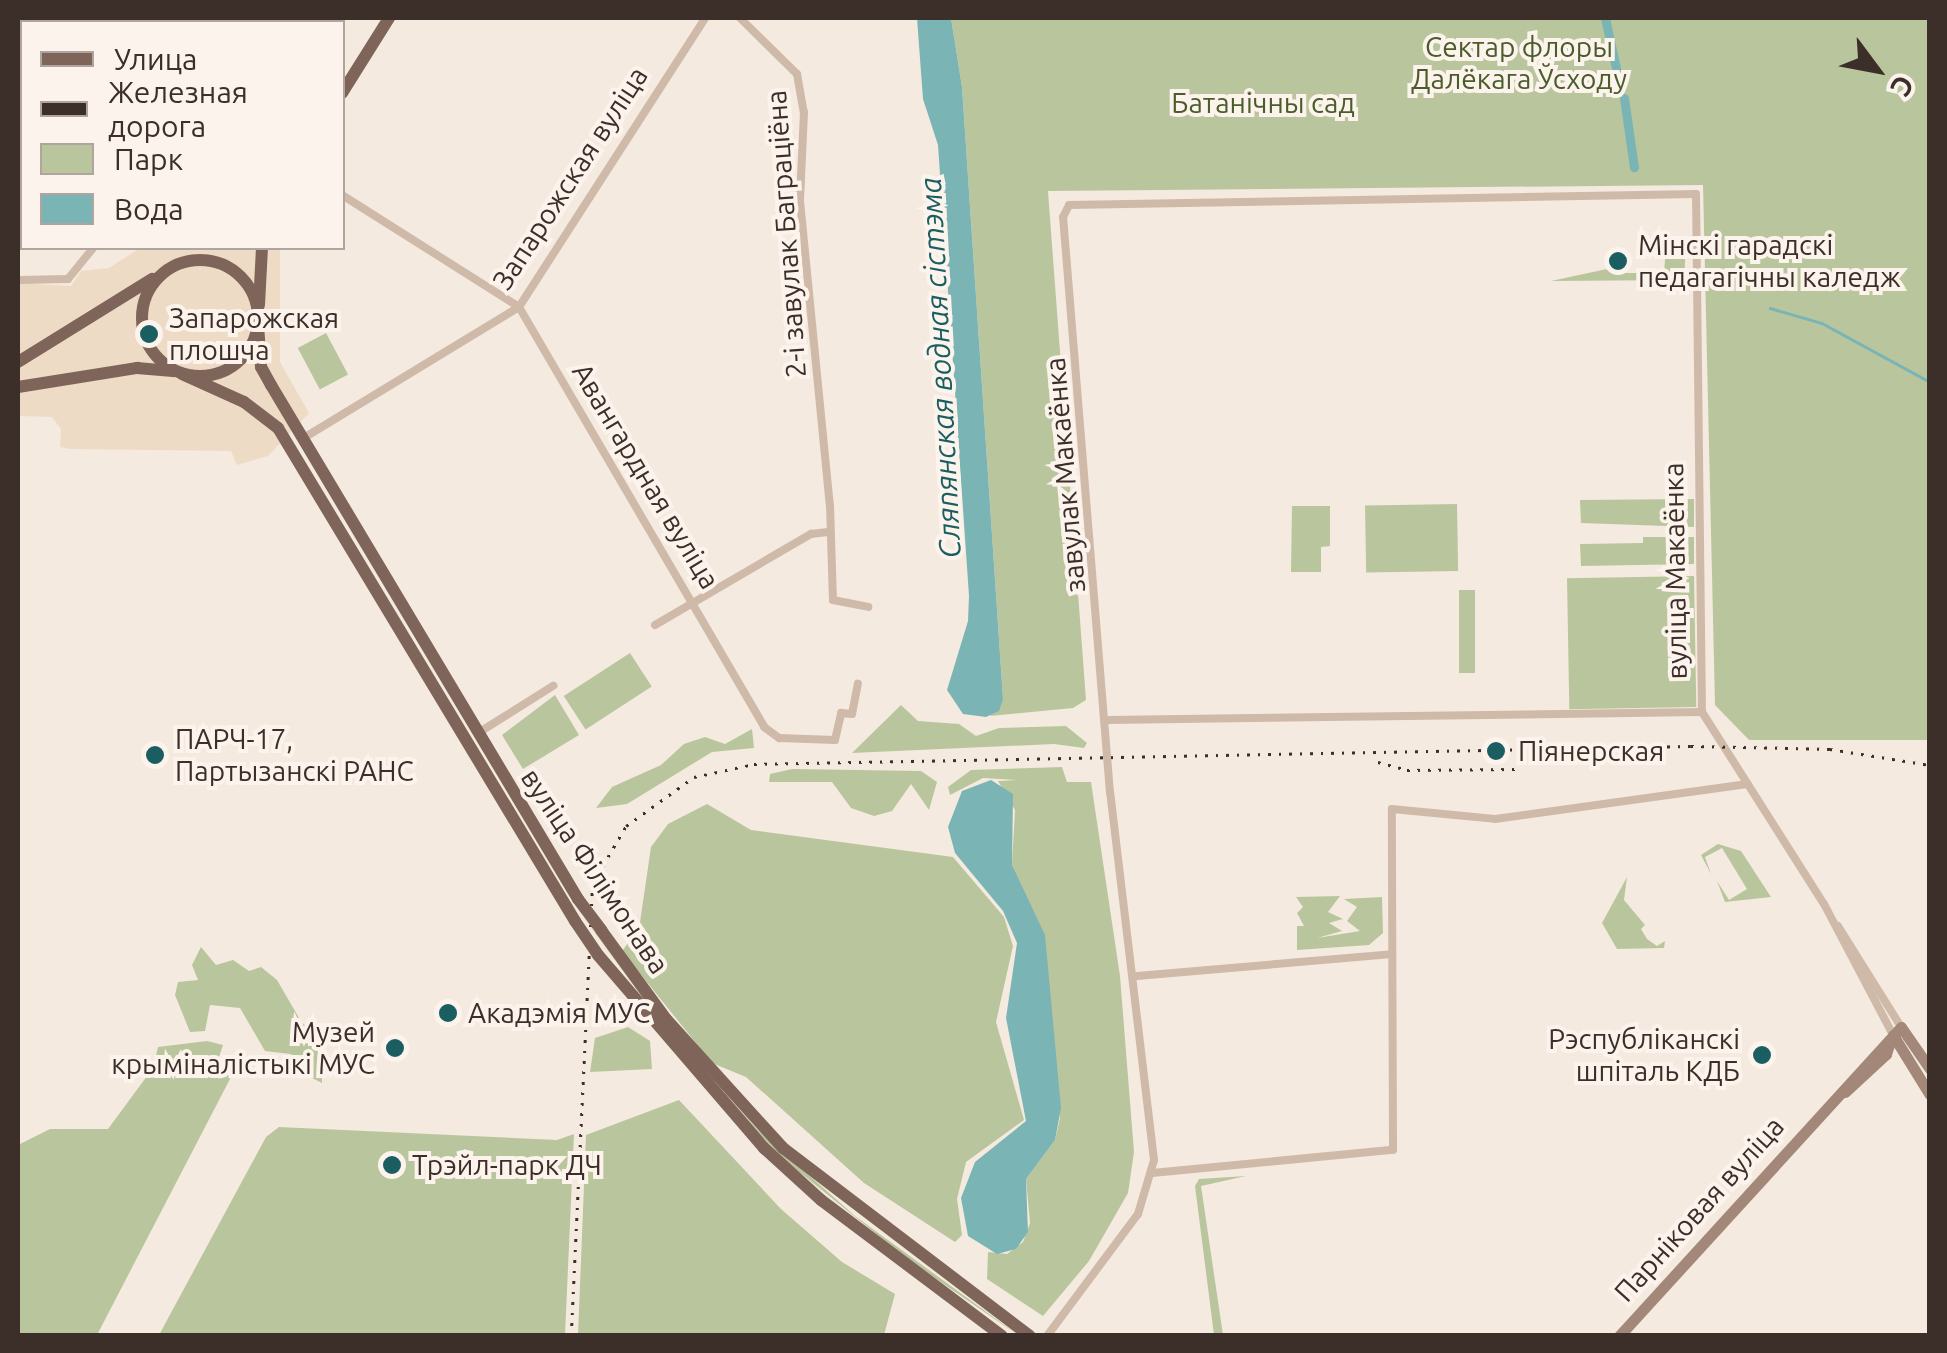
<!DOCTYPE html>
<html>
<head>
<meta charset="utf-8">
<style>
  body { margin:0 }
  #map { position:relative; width:1947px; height:1353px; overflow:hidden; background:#f5eadf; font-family:Ubuntu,sans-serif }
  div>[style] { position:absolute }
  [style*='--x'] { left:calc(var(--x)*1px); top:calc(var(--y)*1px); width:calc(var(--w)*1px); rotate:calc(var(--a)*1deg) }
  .green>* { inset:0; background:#b9c69d; transform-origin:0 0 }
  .plaza>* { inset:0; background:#eedbc5 }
  .water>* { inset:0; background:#7bb4b5 }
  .stream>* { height:2.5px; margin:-1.25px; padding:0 1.25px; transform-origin:1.25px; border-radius:1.25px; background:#7bb4b5 }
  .canal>* { height:9px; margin:-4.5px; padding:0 4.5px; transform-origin:4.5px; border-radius:4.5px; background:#7bb4b5 }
  .street>* { height:8px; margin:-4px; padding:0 4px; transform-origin:4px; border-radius:4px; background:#cfbaa9 }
  .secondary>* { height:11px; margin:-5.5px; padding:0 5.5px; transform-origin:5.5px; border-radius:5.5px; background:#a3887a }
  .primary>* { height:12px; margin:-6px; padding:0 6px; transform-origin:6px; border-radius:6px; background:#7f6559 }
  .primary>.ring { margin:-6px; padding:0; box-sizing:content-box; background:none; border:12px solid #7f6559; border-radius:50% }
  .rail>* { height:2.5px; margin-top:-1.25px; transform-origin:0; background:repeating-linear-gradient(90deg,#3c2f29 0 2.5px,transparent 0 10.5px) }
  .primary-bridge>* { height:12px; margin:-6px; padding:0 6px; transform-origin:6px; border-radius:6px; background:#7f6559 }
  .dots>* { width:28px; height:28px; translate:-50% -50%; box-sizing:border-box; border:5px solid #fcf4ec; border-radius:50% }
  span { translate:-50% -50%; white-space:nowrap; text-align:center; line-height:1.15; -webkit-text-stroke:8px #fcf4ec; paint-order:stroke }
  .park-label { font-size:28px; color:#4b5c2b }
  .street-label { font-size:28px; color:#3c2f29 }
  .poi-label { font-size:28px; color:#3c2f29 }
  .left { translate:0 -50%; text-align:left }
  .right { translate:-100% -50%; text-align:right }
  .water-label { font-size:30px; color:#1a5e62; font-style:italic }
  .frame { position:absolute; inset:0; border:20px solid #3c2f29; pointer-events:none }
  .legend { position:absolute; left:20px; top:20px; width:325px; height:230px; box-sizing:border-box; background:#fcf4ec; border:2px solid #afa59e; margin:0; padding:12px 18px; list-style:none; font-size:30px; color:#3c2f29 }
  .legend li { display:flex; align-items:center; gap:20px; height:50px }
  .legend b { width:50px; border:2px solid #afa59e }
  .north { position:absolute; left:1827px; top:20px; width:100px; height:100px; -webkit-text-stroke:8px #fcf4ec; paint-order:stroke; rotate:122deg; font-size:28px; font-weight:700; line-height:40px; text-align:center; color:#3c2f29 }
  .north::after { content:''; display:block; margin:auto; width:35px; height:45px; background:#3c2f29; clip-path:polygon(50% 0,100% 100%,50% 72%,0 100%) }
</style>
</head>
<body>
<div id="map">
  <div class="green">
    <div style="clip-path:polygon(951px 18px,1929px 18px,1929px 740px,1749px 740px,1715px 705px,1703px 185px,1048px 191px,1086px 700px,1073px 708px,990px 716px,1003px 699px,962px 87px)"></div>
    <div style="clip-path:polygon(1666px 246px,1686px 246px,1684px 280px,1551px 281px,1607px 269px,1625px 257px,1625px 273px,1664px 273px)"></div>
    <div style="left:326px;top:333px;width:47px;height:32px;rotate:62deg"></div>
    <div style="clip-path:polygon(1694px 499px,1694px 527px,1581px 523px,1580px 500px)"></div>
    <div style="left:1457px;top:504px;width:67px;height:92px;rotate:89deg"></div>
    <div style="clip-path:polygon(1292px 506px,1330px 506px,1330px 546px,1321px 547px,1321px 572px,1291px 572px)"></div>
    <div style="clip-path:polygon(1643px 537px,1694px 537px,1694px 564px,1581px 566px,1580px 544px,1643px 543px)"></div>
    <div style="left:1694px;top:576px;width:131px;height:127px;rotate:89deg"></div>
    <div style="left:1459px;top:590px;width:16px;height:83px"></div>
    <div style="left:630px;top:653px;width:40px;height:79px;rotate:57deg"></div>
    <div style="clip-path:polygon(555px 695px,579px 735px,523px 769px,502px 735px)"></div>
    <div style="clip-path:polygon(901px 705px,918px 721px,959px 724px,976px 736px,999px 728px,1066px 726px,1087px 743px,1084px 748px,1054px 744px,852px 753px)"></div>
    <div style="clip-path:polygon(752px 729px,754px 748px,712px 752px,627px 804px,596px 808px,612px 787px,661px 765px,684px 744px,705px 737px,725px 744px)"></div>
    <div style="clip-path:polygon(1062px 767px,1067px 782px,1091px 782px,1120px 976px,1134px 1152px,1128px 1193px,1089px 1261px,1043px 1316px,987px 1279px,988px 1252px,1007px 1254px,1023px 1242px,1030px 1223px,1026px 1179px,1055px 1140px,1060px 1118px,1012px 864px,1015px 810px,998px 781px,1017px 780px,983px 778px,950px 795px,948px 787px,971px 770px)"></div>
    <div style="clip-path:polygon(792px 769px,921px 771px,937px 782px,929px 810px,911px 784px,892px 811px,874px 816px,851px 808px,832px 782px,769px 782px,770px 774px)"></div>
    <div style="clip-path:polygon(707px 804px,751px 830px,953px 857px,1004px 917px,1013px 946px,996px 1022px,1024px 1120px,966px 1162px,957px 1199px,962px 1235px,955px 1242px,864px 1183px,746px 1077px,712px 1063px,622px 951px,639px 929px,651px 847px,668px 824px)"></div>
    <div style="clip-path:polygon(1718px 844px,1741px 851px,1771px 897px,1725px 902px,1717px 881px,1729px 900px,1747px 889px,1722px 848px,1705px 857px,1711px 874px,1701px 855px)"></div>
    <div style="clip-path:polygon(1627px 877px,1624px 900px,1645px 925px,1641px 929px,1647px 939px,1657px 946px,1665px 941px,1664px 948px,1617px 949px,1602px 923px)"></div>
    <div style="clip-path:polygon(1340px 896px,1328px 912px,1343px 919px,1329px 923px,1342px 931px,1317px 938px,1360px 931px,1347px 921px,1357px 907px,1344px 899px,1382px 897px,1383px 933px,1369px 945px,1297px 950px,1297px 926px,1304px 926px,1297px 913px,1303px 907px,1296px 897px)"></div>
    <div style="clip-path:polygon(577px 908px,674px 1037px,757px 1129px,855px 1216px,1018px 1335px,910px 1261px,782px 1158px,682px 1052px)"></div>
    <div style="clip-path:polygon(201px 947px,216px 965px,233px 960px,249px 971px,261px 967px,277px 980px,302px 1023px,322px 1038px,322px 1083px,300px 1072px,291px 1054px,265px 1051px,240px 1008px,210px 1005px,205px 1031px,190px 1032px,175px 995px,178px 982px,198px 980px,192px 965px)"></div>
    <div style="clip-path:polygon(628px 1027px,650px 1041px,652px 1069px,590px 1072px,595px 1038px)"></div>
    <div style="clip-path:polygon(207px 1041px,223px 1045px,219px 1057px,230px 1079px,97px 1335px,18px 1335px,18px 1145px,50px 1129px,108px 1129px,153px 1068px,158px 1047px)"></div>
    <div style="clip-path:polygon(679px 1100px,781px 1209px,842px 1262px,895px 1294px,884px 1335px,578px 1335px,586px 1135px)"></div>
    <div style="clip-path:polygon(279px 1127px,557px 1140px,574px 1134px,565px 1335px,159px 1335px,266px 1137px)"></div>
    <div style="clip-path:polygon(1246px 1176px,1201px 1186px,1223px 1335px,1214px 1335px,1195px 1186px,1199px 1179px)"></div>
  </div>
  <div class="plaza">
    <div style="clip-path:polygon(140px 248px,280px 248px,280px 362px,309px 413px,268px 456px,237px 465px,231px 451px,70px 449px,60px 447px,61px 429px,52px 417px,18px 416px,18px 283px,71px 286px,81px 271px,109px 268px)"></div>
  </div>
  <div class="water">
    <div style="clip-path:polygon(917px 18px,951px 18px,962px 87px,1003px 699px,999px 711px,986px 717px,963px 714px,947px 690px,968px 621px,969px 596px,938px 145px,923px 99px)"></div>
    <div style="clip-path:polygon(991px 780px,1013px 794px,1012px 865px,1045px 935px,1061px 1108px,1055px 1140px,1026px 1179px,1028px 1232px,1016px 1249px,997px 1254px,968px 1236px,961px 1198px,975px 1162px,1026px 1121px,1006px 1018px,1017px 943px,1003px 911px,955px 853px,948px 827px,962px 791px)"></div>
  </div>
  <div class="stream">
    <div style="--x:1770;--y:308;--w:54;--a:16.1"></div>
    <div style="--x:1822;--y:323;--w:123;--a:28.6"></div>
  </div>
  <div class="canal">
    <div style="--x:1605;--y:18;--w:70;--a:77.6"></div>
    <div style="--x:1624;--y:98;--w:70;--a:81.8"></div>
  </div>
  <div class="street">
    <div style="--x:740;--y:18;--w:80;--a:44.5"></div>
    <div style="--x:797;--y:74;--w:39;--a:80"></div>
    <div style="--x:804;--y:112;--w:89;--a:92.6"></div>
    <div style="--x:800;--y:201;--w:305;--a:84.4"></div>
    <div style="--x:830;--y:505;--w:95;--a:88.2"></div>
    <div style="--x:833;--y:600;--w:36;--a:11"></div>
    <div style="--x:216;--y:22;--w:4;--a:-90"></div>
    <div style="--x:258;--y:22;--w:5;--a:-53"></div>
    <div style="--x:307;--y:22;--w:5;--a:-53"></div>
    <div style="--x:18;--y:76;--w:4;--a:0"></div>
    <div style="--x:342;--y:195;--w:209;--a:32.3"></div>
    <div style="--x:519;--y:307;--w:486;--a:59.7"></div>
    <div style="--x:764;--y:727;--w:19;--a:36"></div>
    <div style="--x:779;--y:738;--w:56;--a:2"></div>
    <div style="--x:835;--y:740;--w:28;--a:-77"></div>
    <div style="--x:841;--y:713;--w:11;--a:5"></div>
    <div style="--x:852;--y:714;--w:31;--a:-79"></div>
    <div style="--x:18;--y:280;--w:50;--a:-1.1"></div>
    <div style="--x:68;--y:279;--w:40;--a:-51"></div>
    <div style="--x:302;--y:439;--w:254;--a:-31.3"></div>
    <div style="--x:519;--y:307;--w:344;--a:-57.2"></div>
    <div style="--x:655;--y:625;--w:181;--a:-30.3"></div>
    <div style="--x:811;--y:534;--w:17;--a:-7"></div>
    <div style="--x:1108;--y:720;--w:594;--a:-0.77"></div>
    <div style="--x:478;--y:733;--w:89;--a:-32.1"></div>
    <div style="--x:1838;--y:926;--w:119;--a:58"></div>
    <div style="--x:1137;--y:976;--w:256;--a:-4.9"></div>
    <div style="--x:1152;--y:1173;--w:242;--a:-5.5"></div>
    <div style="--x:1393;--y:1150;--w:341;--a:-90.2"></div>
    <div style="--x:1392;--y:809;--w:103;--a:5.5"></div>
    <div style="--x:1495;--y:819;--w:255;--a:-7.9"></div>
    <div style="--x:1047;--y:1336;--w:152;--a:-53.3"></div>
    <div style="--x:1138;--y:1214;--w:56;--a:-73.5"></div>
    <div style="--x:1154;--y:1160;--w:370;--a:-96.8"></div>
    <div style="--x:1110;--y:793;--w:578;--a:-94.66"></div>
    <div style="--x:1063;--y:217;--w:13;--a:-63"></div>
    <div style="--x:1069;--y:205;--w:627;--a:-1.01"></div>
    <div style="--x:1696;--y:194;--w:518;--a:89.34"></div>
    <div style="--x:1702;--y:712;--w:227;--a:57.6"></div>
    <div style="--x:1824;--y:904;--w:148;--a:62.2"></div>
  </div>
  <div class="secondary">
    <div style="--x:1893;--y:1035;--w:70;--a:58.3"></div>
    <div style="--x:1845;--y:1092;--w:56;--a:-42.8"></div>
    <div style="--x:1886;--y:1054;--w:16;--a:-72"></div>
    <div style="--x:1619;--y:1336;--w:418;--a:-47.6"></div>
    <div style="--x:1901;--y:1027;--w:51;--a:55.4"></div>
  </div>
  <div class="primary">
    <div style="--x:342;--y:93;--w:89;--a:-57.9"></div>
    <div class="ring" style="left:142px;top:260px;width:104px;height:104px"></div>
    <div style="--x:259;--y:305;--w:57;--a:-87"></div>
    <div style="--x:258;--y:325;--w:42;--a:85.9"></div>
    <div style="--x:261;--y:367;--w:21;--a:61"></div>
    <div style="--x:271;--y:385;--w:599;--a:59.15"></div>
    <div style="--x:18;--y:362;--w:158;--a:-31.8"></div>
    <div style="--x:182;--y:374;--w:68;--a:24.3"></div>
    <div style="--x:244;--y:402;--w:43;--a:37.4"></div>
    <div style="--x:278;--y:428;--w:576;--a:58.93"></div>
    <div style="--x:18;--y:387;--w:121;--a:-9.1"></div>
    <div style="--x:137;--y:368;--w:36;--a:5"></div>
    <div style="--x:601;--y:930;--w:110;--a:53.9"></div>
    <div style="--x:666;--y:1019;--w:174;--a:47.8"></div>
    <div style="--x:783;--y:1148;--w:310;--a:37.3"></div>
    <div style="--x:598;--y:955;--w:255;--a:49.3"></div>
    <div style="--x:764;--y:1148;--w:77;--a:42.4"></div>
    <div style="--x:821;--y:1200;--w:226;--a:36.9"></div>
  </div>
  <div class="rail">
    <div style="--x:1378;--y:762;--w:30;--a:15"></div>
    <div style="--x:1407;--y:770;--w:109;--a:-0.5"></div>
    <div style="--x:571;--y:1336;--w:452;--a:-87.3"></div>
    <div style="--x:592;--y:884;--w:67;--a:-59.6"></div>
    <div style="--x:626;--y:826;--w:84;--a:-35.8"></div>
    <div style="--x:694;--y:777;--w:61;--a:-12.2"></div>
    <div style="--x:754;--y:764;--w:937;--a:-1.1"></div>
    <div style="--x:1691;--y:746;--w:139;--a:1.2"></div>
    <div style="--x:1830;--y:749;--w:101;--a:9.1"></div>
  </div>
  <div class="primary-bridge">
    <div style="--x:578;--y:899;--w:39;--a:53"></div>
    <div style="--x:575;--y:921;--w:41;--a:55.9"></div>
  </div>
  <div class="dots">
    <div style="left:1618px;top:261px;background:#1a5e62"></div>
    <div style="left:149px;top:334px;background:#1a5e62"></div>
    <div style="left:1496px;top:751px;background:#1a5e62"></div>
    <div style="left:155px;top:755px;background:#1a5e62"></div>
    <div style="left:448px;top:1013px;background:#1a5e62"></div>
    <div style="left:395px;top:1048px;background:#1a5e62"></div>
    <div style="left:1762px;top:1055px;background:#1a5e62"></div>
    <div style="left:392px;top:1165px;background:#1a5e62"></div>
  </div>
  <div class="park-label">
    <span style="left:1519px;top:63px">Сектар флоры<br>Далёкага Ўсходу</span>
    <span style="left:1263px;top:103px">Батанічны сад</span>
  </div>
  <div class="street-label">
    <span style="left:570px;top:178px;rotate:-57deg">Запарожская вуліца</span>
    <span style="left:786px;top:234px;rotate:-94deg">2-і завулак Баграціёна</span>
    <span style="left:1065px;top:475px;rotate:-95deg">завулак Макаёнка</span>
    <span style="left:646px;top:476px;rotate:59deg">Авангардная вуліца</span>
    <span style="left:1675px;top:571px;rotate:-91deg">вуліца Макаёнка</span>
    <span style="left:595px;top:871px;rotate:56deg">вуліца Філімонава</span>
    <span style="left:1699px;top:1209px;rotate:-48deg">Парніковая вуліца</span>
  </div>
  <div class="poi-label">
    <span class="left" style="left:1638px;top:261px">Мінскі гарадскі<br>педагагічны каледж</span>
    <span class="left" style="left:169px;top:334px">Запарожская<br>плошча</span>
    <span class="left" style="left:175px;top:755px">ПАРЧ-17,<br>Партызанскі РАНС</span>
    <span class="left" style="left:1518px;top:751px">Піянерская</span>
    <span class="left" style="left:468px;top:1013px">Акадэмія МУС</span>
    <span class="right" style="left:375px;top:1048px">Музей<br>крыміналістыкі МУС</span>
    <span class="right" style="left:1740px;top:1055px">Рэспубліканскі<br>шпіталь КДБ</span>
    <span class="left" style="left:412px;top:1165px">Трэйл-парк ДЧ</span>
  </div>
  <div class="water-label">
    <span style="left:940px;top:368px;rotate:-93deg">Сляпянская водная сістэма</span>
  </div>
  <div class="frame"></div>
  <ul class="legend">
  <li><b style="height:12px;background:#7f6559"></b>Улица</li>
  <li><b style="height:12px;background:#3c2f29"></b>Железная дорога</li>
  <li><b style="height:28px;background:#b9c69d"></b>Парк</li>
  <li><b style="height:28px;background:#7bb4b5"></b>Вода</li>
  </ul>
  <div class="north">С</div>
</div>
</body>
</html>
